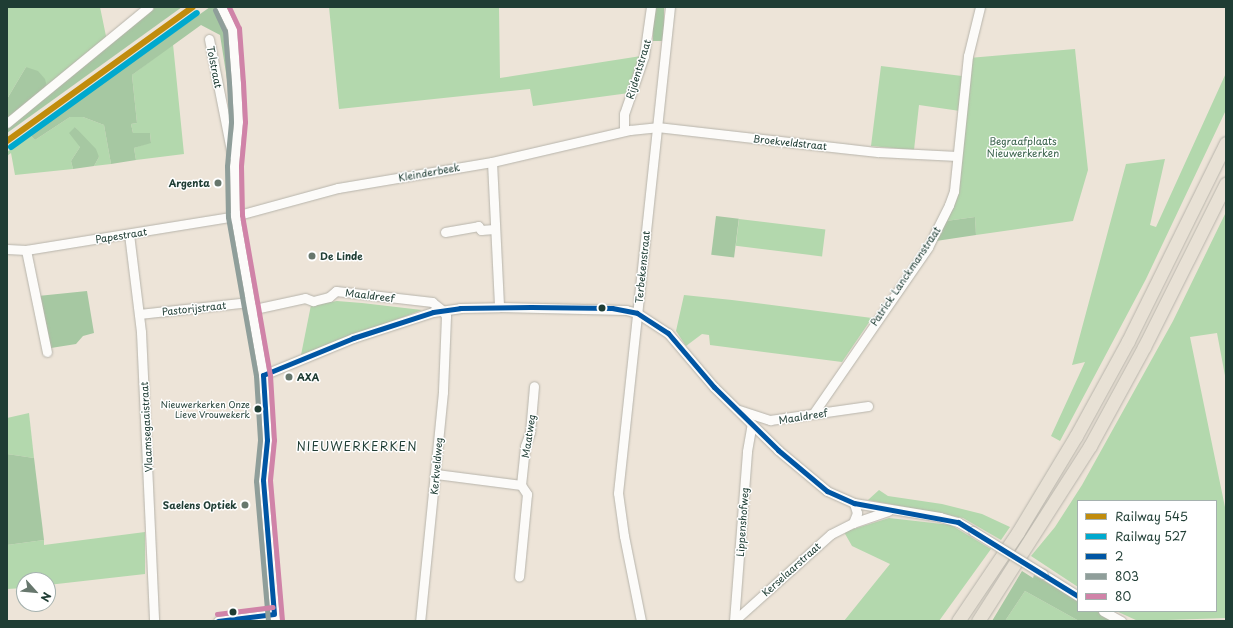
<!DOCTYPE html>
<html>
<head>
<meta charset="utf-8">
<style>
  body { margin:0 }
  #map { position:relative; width:1233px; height:628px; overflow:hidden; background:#ede4d8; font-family:"Playpen Sans",sans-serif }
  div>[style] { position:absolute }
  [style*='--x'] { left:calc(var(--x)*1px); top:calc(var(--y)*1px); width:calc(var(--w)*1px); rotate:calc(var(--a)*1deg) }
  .green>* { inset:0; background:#b3d8ad; transform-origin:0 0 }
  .forest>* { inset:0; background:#a6c8a2; transform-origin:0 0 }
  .roads { filter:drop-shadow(0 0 1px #b7b4ab) drop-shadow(0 0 1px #b7b4ab) }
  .minor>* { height:9px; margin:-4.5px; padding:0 4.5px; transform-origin:4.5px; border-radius:4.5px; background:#fcfbf9 }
  .highway>* { height:13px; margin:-6.5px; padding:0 6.5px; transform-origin:6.5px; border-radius:6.5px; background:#e8e1d5 }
  .bridges { filter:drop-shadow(0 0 1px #b7b4ab) drop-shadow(0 0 1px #b7b4ab) }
  .minor-bridge>* { height:9px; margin:-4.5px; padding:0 4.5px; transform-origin:4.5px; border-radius:4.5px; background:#fcfbf9 }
  .bus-1>* { height:5px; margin:-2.5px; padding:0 2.5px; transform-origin:2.5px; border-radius:2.5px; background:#0056a4 }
  .bus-2>* { height:5px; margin:-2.5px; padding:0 2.5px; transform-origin:2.5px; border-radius:2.5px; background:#8f9e9a }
  .bus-3>* { height:5px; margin:-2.5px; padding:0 2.5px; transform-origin:2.5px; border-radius:2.5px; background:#d083a8 }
  .rail-1>* { height:6px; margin:-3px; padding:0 3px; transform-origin:3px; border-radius:3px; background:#c18c0d }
  .rail-2>* { height:6px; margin:-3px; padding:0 3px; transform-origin:3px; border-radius:3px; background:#00a9ce }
  .dots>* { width:11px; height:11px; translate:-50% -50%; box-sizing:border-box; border:2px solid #fff; border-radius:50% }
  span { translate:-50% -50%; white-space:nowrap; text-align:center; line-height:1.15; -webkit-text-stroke:3px #fff; paint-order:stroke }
  .bus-label { font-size:9px; color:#1f3d34 }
  .right { translate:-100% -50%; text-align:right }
  .street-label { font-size:10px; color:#1f3d34 }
  .park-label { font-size:10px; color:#38614a }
  .poi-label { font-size:10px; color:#1f3d34; font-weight:700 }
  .left { translate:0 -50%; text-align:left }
  .quarter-label { font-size:12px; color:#1f3d34; letter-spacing:1px }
  .frame { position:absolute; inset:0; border:8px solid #1f3d34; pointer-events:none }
  .legend { position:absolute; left:1077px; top:500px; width:140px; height:112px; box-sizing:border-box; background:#fff; border:1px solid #a5b1ae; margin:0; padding:5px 7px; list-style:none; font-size:12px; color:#1f3d34 }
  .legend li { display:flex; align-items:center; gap:8px; height:20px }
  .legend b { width:20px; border:1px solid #a5b1ae }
  .north { position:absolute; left:16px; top:572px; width:40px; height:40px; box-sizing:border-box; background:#fff; border:1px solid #a5b1ae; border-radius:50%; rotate:117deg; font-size:11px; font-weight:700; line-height:16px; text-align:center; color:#1f3d34 }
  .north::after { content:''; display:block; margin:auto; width:14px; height:18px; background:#67776d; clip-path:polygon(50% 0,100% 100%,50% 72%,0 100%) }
</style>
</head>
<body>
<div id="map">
  <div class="green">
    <div style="clip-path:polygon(7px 7px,100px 7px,107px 41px,47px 87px,26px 67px,7px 99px)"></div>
    <div style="clip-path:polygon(329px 7px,499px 7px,500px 78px,641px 56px,629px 93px,533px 106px,530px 89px,339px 109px)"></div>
    <div style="clip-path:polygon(173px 44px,184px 154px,136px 160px,134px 148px,151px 142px,150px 133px,133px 133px,131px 124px,137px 123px,132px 75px)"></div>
    <div style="clip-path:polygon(1075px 49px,1088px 170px,1073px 221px,976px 235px,975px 217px,946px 221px,969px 58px)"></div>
    <div style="clip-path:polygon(881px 66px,962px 76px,960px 111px,919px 105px,914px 150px,871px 146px)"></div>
    <div style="clip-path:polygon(1226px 73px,1226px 110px,1146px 279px,1060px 441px,1051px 436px,1085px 362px,1072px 365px,1126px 164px,1165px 159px,1150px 225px,1156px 227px)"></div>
    <div style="clip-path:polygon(70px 117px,83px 117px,104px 125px,111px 164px,94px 166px,99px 157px,75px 127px,80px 147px,71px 161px,73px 169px,15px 175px,11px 153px,7px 156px,7px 152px,30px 135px,35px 140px)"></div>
    <div style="clip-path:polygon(1226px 212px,1226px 381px,1217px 333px,1190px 337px,1226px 512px,1226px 618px,1138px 621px,1116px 611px,1216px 611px,1216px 501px,1078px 501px,1078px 587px,1031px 556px,1055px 527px,1082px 485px,1173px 321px)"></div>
    <div style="left:739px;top:219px;width:87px;height:27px;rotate:7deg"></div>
    <div style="clip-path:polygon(684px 295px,732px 300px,872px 318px,842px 362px,710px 345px,709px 335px,702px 334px,686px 346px,676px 331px)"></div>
    <div style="clip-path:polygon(337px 301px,362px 303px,422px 310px,301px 355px,311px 305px)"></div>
    <div style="clip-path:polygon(29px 413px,34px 458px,7px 454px,7px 418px)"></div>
    <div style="clip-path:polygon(879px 490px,888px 496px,942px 504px,982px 514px,1010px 527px,1001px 540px,963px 518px,868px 500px)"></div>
    <div style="clip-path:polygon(889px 518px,951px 525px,991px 549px,939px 621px,844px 621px,890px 564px,852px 546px,844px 532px)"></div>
    <div style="clip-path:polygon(145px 532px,145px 574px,48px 585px,48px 580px,24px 580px,24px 588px,7px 589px,7px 545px,44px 540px,44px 545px)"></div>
    <div style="clip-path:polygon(1025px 591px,1079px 621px,1005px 621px)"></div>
  </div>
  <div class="forest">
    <div style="clip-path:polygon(153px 7px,182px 7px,7px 133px,7px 125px)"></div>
    <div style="clip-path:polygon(210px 7px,217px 7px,225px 27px,232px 111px,220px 35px,201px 25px,132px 75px,137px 123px,131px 124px,133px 133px,150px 133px,151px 143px,134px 148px,136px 160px,111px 164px,104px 125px,83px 117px,70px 117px,35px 140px,30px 135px)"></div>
    <div style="left:653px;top:7px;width:11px;height:34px"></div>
    <div style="clip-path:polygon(26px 67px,38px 71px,45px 79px,47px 87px,7px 119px,7px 99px)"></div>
    <div style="clip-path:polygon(75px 127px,96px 149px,99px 157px,94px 166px,73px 169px,71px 161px,80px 147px,69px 133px)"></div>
    <div style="left:716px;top:216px;width:23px;height:39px;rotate:7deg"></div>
    <div style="clip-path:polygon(975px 217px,976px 235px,936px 241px,946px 221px)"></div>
    <div style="clip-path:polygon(87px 291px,94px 333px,83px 336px,76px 344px,51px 348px,38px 296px)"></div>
    <div style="clip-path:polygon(7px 454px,34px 458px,44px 540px,7px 545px)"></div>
    <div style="clip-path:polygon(1022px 571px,1033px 578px,1034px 575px,1078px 600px,1078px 611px,1098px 611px,1115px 621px,1079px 621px,1025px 591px,1005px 621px,992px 621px)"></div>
  </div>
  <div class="roads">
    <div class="minor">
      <div style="--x:221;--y:7;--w:25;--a:63"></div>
      <div style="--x:232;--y:29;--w:54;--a:85.8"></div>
      <div style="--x:236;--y:83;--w:39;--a:87"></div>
      <div style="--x:238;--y:122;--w:44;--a:95.2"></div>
      <div style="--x:234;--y:166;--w:50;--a:88.9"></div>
      <div style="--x:235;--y:216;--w:161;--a:80"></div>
      <div style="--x:263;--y:375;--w:65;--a:86.5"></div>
      <div style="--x:267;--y:440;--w:40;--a:95.7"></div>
      <div style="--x:263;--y:480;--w:142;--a:85.1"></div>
      <div style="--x:209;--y:39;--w:118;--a:78.8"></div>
      <div style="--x:7;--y:123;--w:183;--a:-39.4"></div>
      <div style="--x:624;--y:131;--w:17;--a:-90"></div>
      <div style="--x:624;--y:114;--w:61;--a:-71"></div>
      <div style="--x:644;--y:56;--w:49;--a:-81.9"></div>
      <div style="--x:492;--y:162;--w:145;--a:87.2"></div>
      <div style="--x:445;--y:232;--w:34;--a:-10"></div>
      <div style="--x:478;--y:226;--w:5;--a:53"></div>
      <div style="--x:481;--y:230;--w:13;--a:-4"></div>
      <div style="--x:129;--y:234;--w:99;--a:83"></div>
      <div style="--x:141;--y:332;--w:289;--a:87.4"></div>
      <div style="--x:7;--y:249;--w:19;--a:3"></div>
      <div style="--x:26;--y:250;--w:212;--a:-9.2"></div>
      <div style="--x:235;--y:216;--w:107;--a:-15.2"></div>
      <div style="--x:338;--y:188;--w:156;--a:-9.6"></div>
      <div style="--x:492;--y:162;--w:142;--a:-13.1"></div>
      <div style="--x:630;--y:130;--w:27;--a:-6"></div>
      <div style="--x:657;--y:127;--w:222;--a:6.5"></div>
      <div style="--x:878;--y:152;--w:79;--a:2.9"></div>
      <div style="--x:26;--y:250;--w:104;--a:78.4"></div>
      <div style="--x:250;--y:310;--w:56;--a:-12.3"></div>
      <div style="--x:305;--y:298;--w:9;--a:21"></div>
      <div style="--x:313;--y:301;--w:16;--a:-14"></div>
      <div style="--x:329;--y:297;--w:9;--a:-41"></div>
      <div style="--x:336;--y:291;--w:97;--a:6.5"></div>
      <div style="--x:432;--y:302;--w:14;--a:39"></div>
      <div style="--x:443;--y:311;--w:6;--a:59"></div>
      <div style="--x:446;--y:316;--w:76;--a:92.3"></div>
      <div style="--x:443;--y:392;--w:230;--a:95.7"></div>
      <div style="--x:139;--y:314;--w:111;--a:-6.2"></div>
      <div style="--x:263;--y:375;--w:97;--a:-22.3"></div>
      <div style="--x:353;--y:338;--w:84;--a:-18"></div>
      <div style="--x:433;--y:312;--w:27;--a:-8"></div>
      <div style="--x:460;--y:308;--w:39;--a:-1"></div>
      <div style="--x:499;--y:307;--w:127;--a:1.4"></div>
      <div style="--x:626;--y:310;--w:11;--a:15"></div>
      <div style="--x:637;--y:313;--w:37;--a:33"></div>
      <div style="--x:668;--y:333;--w:71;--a:49.6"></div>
      <div style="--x:714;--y:387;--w:90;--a:44.5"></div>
      <div style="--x:778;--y:450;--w:64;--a:39.9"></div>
      <div style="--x:827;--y:491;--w:30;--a:24"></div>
      <div style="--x:854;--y:503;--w:87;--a:9.2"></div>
      <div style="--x:940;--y:517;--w:19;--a:16"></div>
      <div style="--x:958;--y:522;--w:17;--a:31"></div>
      <div style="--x:739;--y:410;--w:33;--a:18"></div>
      <div style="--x:770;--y:420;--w:99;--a:-8.1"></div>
      <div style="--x:813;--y:414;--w:203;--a:-55.4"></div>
      <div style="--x:928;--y:247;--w:47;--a:-63.4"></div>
      <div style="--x:949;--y:205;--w:15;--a:-70"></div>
      <div style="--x:954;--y:191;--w:136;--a:-84.1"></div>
      <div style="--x:968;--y:56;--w:50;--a:-76.2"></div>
      <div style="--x:436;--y:474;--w:86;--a:7.4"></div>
      <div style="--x:521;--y:485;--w:11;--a:56"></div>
      <div style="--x:527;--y:494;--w:83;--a:95.5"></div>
      <div style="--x:521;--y:485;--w:39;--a:-84"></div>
      <div style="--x:525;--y:446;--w:15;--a:-70"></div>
      <div style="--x:530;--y:432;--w:46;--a:-85"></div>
      <div style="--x:853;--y:523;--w:11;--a:-68"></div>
      <div style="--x:857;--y:513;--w:10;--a:-107"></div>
      <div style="--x:1043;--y:574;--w:41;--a:32.2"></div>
      <div style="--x:1103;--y:611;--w:21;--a:29"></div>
      <div style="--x:218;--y:621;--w:56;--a:-7.1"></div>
      <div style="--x:641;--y:621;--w:87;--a:-101.3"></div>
      <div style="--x:624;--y:536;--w:43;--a:-97.9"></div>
      <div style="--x:618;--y:493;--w:489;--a:-83.9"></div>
      <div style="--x:734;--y:621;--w:170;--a:-85.6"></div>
      <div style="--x:747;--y:451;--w:27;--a:-80"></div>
      <div style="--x:734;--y:621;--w:130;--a:-41.9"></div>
      <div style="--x:831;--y:534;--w:25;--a:-27"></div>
      <div style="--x:853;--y:523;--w:37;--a:-19"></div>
    </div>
    <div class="highway">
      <div style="--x:958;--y:621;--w:107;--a:-56"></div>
      <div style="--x:1018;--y:532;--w:112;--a:-58.9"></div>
      <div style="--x:1076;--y:436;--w:108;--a:-61.3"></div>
      <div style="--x:1128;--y:341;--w:221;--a:-63.7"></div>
      <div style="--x:978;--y:621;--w:208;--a:-57.4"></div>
      <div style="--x:1090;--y:446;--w:113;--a:-61.4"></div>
      <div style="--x:1144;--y:347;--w:183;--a:-63.4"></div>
    </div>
  </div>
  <div class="bridges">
    <div class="minor-bridge">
      <div style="--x:973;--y:531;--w:82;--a:31.6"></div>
    </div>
  </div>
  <div class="bus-1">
    <div style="--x:263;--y:375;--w:97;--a:-22.3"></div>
    <div style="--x:353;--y:338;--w:84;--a:-18"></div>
    <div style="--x:433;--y:312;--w:27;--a:-8"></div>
    <div style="--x:460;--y:308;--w:71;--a:-0.8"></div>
    <div style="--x:531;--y:307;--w:81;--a:0.7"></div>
    <div style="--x:612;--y:308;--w:25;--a:11"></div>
    <div style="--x:637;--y:313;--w:37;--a:33"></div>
    <div style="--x:668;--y:333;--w:71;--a:49.6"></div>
    <div style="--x:714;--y:387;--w:90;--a:44.5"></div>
    <div style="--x:778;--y:450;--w:64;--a:39.9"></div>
    <div style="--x:827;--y:491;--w:30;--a:24"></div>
    <div style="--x:854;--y:503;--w:106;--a:10.4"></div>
    <div style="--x:958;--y:522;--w:141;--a:31.7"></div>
    <div style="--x:263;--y:375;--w:65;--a:86.5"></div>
    <div style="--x:267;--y:440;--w:40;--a:95.7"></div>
    <div style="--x:263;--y:480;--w:134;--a:85.3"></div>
    <div style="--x:218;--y:621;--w:56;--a:-7.1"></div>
  </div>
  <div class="bus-2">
    <div style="--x:215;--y:10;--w:23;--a:65"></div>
    <div style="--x:225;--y:31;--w:52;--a:85.6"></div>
    <div style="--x:229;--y:83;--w:39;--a:87"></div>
    <div style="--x:231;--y:122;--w:44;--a:95.2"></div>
    <div style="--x:227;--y:166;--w:51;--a:88.9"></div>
    <div style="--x:228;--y:217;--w:161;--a:80"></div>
    <div style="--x:256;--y:376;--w:64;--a:86.4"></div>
    <div style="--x:260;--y:440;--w:41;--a:95.6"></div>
    <div style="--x:256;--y:481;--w:141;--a:85.1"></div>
  </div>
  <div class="bus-3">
    <div style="--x:229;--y:7;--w:23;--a:65"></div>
    <div style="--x:239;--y:28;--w:54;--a:85.8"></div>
    <div style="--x:243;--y:82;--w:40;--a:87.1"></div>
    <div style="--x:245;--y:122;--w:44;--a:95.2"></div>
    <div style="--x:241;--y:166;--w:49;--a:88.8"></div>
    <div style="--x:242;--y:215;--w:162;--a:80.1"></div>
    <div style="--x:270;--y:375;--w:65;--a:86.5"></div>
    <div style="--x:274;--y:440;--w:40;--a:95.7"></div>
    <div style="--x:270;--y:480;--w:141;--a:85.1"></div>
    <div style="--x:217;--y:614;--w:56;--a:-7.1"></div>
  </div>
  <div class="rail-1">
    <div style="--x:7;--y:141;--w:229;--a:-35.8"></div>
  </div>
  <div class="rail-2">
    <div style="--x:11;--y:147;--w:229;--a:-35.8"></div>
  </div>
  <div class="dots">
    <div style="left:218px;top:183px;background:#67776d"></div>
    <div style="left:312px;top:256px;background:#67776d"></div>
    <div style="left:602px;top:308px;background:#1f3d34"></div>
    <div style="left:289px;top:377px;background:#67776d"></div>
    <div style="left:258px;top:409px;background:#1f3d34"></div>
    <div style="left:245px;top:505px;background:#67776d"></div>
    <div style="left:233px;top:612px;background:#1f3d34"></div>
  </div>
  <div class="bus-label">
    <span class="right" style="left:250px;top:409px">Nieuwerkerken Onze<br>Lieve Vrouwekerk</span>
  </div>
  <div class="street-label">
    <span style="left:215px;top:67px;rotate:79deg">Tolstraat</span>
    <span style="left:638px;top:69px;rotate:-73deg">Rijdentstraat</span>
    <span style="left:790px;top:142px;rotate:6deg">Broekveldstraat</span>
    <span style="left:429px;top:172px;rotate:-10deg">Kleinderbeek</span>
    <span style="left:121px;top:235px;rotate:-9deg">Papestraat</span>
    <span style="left:642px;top:267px;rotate:-84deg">Terbekenstraat</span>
    <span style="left:905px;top:276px;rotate:-56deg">Patrick Lanckmanstraat</span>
    <span style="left:370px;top:295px;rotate:7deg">Maaldreef</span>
    <span style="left:194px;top:308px;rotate:-6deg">Pastorijstraat</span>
    <span style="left:803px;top:416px;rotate:-9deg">Maaldreef</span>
    <span style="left:146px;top:427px;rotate:-93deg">Vlaamsegaaistraat</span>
    <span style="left:528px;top:436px;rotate:-81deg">Maatweg</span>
    <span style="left:436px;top:466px;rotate:-85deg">Kerkveldweg</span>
    <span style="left:742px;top:522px;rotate:-86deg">Lippenshofweg</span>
    <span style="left:791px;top:569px;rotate:-42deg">Kerselaarstraat</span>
  </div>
  <div class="park-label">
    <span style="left:1023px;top:146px">Begraafplaats<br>Nieuwerkerken</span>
  </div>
  <div class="poi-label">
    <span class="right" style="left:210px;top:183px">Argenta</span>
    <span class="left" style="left:320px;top:256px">De Linde</span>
    <span class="left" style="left:297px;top:377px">AXA</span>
    <span class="right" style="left:237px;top:505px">Saelens Optiek</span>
  </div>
  <div class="quarter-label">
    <span style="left:357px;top:447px">NIEUWERKERKEN</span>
  </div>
  <div class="frame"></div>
  <ul class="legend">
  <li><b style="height:5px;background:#c18c0d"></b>Railway 545</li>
  <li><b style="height:5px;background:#00a9ce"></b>Railway 527</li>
  <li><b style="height:5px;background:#0056a4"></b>2</li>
  <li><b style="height:5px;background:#8f9e9a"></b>803</li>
  <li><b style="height:5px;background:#d083a8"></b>80</li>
  </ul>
  <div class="north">N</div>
</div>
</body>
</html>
